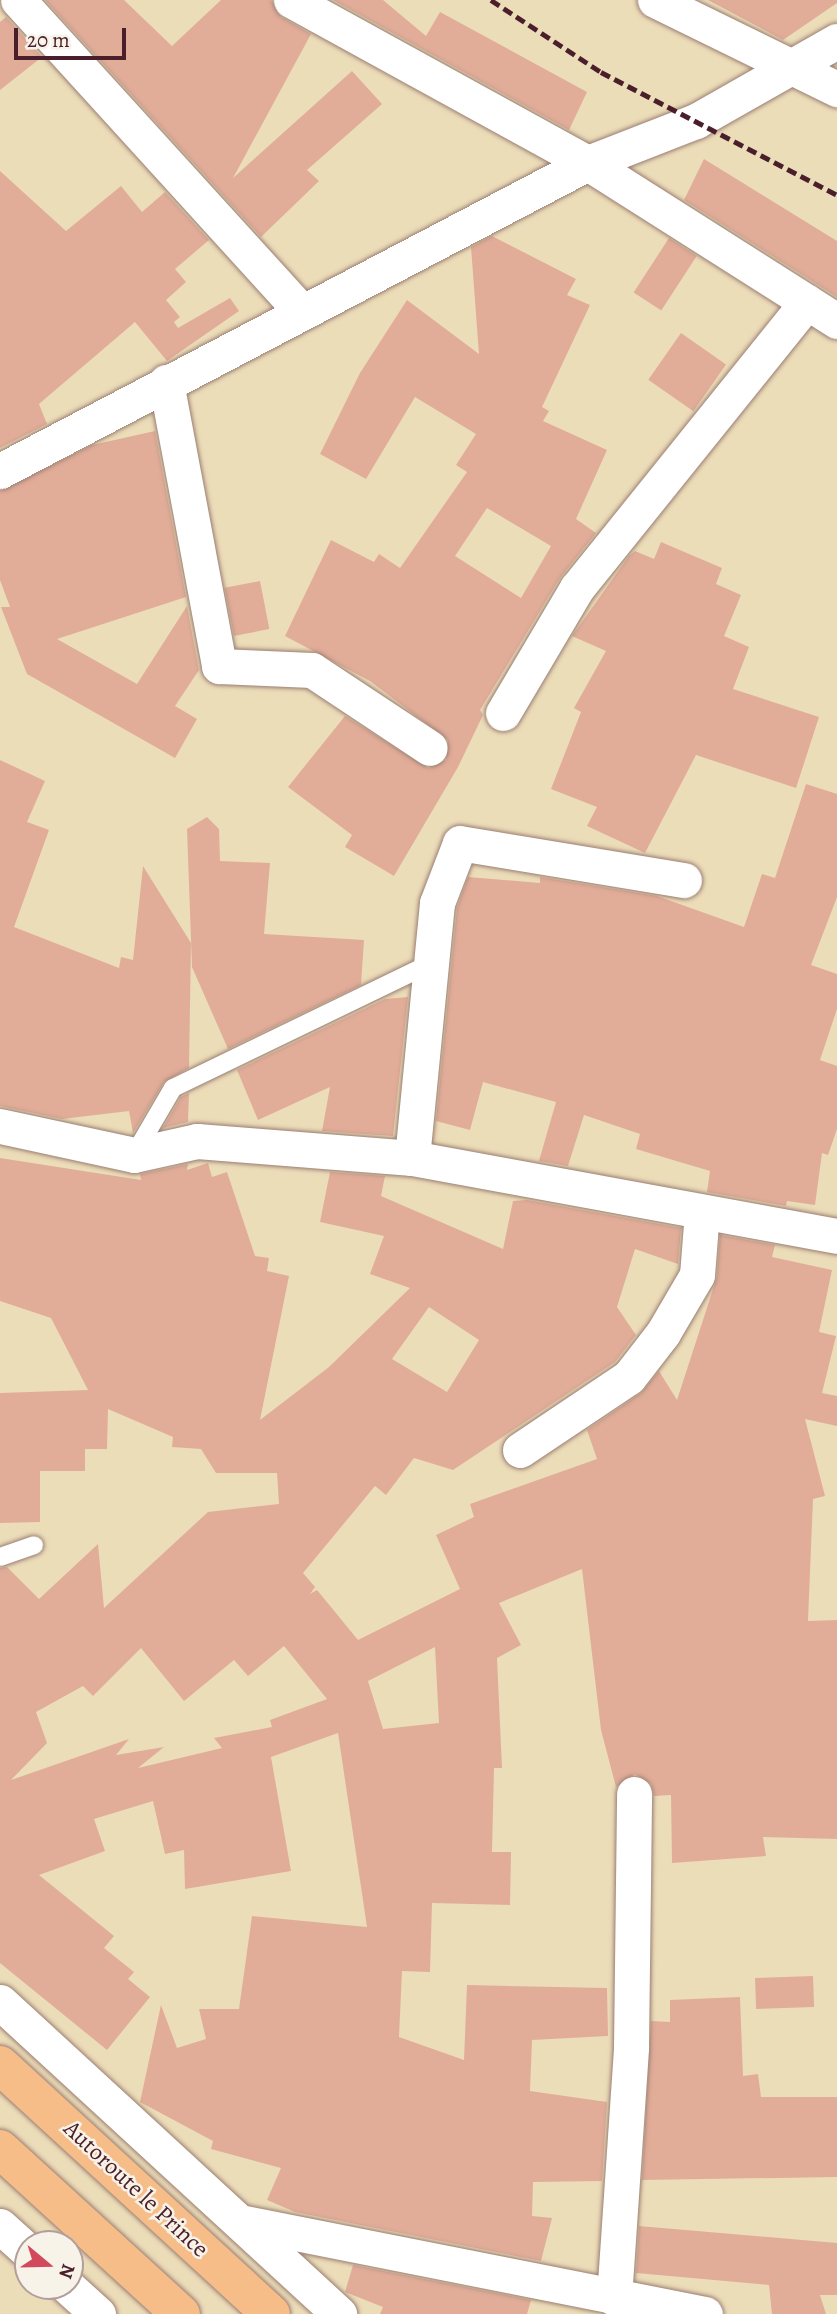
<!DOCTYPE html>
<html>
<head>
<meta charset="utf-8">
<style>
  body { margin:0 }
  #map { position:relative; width:837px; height:2314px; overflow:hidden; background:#ecddb9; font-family:Alegreya,serif }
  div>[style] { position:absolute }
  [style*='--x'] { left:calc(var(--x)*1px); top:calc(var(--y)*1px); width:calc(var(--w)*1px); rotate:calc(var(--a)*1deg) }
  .building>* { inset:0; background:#e1ad99; transform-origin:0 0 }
  .roads { filter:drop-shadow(0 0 2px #9b7e72) drop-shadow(0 0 2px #9b7e72) }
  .service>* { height:18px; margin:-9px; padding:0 9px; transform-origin:9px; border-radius:9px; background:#fff }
  .minor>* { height:35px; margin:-17.5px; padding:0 17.5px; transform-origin:17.5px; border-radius:17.5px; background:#fff }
  .primary>* { height:38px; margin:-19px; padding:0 19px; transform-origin:19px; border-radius:19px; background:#f7bd88 }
  .rail>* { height:5px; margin-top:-2.5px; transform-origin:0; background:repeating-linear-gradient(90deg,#4a1f2b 0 10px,transparent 0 15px) }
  span { translate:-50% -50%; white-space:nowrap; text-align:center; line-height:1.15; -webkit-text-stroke:5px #f7f3e8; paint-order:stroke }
  .street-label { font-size:24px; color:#4a1f2b }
  .north { position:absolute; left:14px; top:2230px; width:70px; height:70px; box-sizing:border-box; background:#f7f3e8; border:2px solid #b29e9c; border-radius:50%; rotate:109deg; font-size:19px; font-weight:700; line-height:28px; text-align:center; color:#4a1f2b }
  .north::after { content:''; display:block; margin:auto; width:24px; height:32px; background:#d1495b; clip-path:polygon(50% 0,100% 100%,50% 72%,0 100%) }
  .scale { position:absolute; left:14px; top:28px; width:112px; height:32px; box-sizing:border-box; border:4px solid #4a1f2b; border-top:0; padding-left:9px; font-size:21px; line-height:24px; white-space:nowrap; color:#4a1f2b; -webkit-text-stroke:5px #f7f3e8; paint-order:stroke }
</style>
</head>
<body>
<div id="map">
  <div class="building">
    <div style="clip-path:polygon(45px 0,124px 0,172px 46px,221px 0,271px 0,281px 17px,311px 34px,233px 178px,352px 71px,382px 104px,307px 170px,319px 181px,261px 237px)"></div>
    <div style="clip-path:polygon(333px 0,383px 0,426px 36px,440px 12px,587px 92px,569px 130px)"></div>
    <div style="clip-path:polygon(708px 0,837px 0,837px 3px,783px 40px)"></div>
    <div style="clip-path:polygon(6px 17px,42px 57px,0 90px,0 22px)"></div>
    <div style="clip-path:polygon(704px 159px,837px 241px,837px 297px,684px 200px)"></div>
    <div style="clip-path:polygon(0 171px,66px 231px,121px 186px,142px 212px,165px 192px,209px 240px,175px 269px,186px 282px,166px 300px,180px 317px,174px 322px,178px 328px,230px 298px,239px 311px,167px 361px,135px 322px,39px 404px,47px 424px,0 448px)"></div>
    <div style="clip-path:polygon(evenodd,492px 236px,576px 279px,567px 295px,590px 305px,542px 407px,549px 411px,543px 421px,607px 450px,576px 519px,596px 533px,560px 578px,480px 710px,483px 715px,458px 767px,394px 876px,345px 847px,352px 835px,288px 787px,345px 716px,428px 768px,446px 760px,448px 740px,370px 681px,285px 636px,331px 540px,374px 562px,379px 554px,400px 568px,467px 472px,456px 465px,476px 434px,415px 397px,366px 479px,320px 454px,360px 373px,407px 300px,479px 354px,471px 247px,492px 236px,487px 508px,551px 546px,521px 598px,455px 556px,487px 508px)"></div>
    <div style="left:669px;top:238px;width:33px;height:65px;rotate:33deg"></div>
    <div style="left:681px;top:333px;width:55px;height:57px;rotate:35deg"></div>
    <div style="clip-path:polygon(155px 431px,186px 597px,57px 639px,137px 684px,187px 606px,199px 670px,175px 706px,197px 719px,175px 758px,27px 674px,1px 607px,10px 607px,0 580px,0 491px,92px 445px)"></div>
    <div style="clip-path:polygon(661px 542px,722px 568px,716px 584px,741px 595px,724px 636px,749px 647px,733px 689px,819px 717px,796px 788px,696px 755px,645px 853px,587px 826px,597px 807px,551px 789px,581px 712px,574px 708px,606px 651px,572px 636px,629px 556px,635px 551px,654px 559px)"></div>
    <div style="left:260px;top:581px;width:49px;height:36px;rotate:79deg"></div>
    <div style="clip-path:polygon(0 760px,45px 781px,27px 822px,49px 830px,14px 927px,119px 968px,121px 957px,133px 960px,143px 866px,191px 943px,189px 1068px,164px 1082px,133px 1133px,129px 1111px,62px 1119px,0 1106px)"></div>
    <div style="clip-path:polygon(806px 784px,837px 794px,837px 897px,811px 965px,837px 974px,837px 1009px,820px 1060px,837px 1066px,837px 1129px,828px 1155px,822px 1153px,815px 1205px,787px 1201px,786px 1206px,707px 1192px,710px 1171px,636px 1149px,640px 1134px,584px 1115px,568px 1166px,539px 1161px,556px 1102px,483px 1082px,470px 1130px,436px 1121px,457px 908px,468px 877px,540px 883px,540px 877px,657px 896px,744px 927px,762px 874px,775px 878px)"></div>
    <div style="clip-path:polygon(207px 817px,219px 829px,220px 861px,270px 863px,264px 934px,364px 940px,361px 985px,228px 1049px,192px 967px,187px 829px)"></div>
    <div style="clip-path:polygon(408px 997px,393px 1136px,322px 1131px,330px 1087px,258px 1120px,237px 1070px,385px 999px)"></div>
    <div style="clip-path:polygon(189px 1093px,188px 1122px,163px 1128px,181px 1097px)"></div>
    <div style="clip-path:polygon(evenodd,0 1158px,141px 1180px,140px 1174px,188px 1164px,187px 1170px,208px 1163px,212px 1177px,227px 1172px,255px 1256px,269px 1258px,267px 1271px,289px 1276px,260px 1420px,329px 1367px,410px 1288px,370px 1274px,384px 1236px,320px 1222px,330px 1172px,385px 1176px,381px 1196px,503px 1249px,513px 1201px,527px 1200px,681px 1228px,678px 1264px,635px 1249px,617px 1307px,636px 1335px,615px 1362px,453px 1470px,414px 1458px,386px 1495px,375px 1486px,303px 1573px,315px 1587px,310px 1594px,317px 1590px,358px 1640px,460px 1589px,436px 1535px,474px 1517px,470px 1504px,597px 1459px,587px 1430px,641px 1393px,659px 1371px,677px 1400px,717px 1277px,720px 1235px,775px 1245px,772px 1257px,832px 1270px,819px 1332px,836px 1336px,822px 1393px,837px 1396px,837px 1426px,805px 1419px,825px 1496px,813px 1499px,808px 1621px,837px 1620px,837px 1839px,763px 1837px,766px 1856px,672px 1863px,671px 1795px,654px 1796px,651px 1784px,635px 1774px,616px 1787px,601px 1730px,582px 1569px,499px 1603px,521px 1645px,497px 1658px,502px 1768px,494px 1768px,492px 1852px,511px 1852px,510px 1905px,432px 1903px,430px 1972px,402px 1971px,399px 2037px,464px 2060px,467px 1985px,607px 1988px,608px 2036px,532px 2040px,530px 2091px,607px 2102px,602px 2181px,533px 2182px,532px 2216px,552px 2218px,541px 2261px,295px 2212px,267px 2200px,281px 2168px,211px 2149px,213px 2141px,140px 2102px,161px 2005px,177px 2048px,206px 2039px,199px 2009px,239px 2009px,252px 1916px,367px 1927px,338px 1733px,271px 1757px,291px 1871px,185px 1889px,184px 1850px,165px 1854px,153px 1801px,94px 1819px,105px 1851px,39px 1875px,114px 1936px,104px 1948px,134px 1972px,128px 1979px,150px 1997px,107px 2050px,0 1963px,0 1568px,7px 1567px,39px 1599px,98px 1544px,104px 1608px,208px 1512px,279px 1504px,277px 1473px,216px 1473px,201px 1449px,172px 1447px,173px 1437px,108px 1409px,107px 1449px,85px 1449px,85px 1471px,40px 1471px,40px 1522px,0 1523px,0 1393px,88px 1390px,51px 1318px,0 1301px,0 1158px,429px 1307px,479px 1340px,447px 1392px,392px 1359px,429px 1307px,0 1158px,284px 1646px,327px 1699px,270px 1720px,272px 1727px,214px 1738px,222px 1748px,138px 1768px,164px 1747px,116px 1755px,129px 1739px,11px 1780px,47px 1743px,36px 1712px,83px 1686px,93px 1696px,141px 1648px,184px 1701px,234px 1660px,248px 1676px,284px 1646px,0 1158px,435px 1647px,439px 1723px,383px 1729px,368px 1681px,435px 1647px)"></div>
    <div style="left:813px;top:1976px;width:31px;height:58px;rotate:88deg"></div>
    <div style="clip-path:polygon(740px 1997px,743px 2076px,758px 2074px,761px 2097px,837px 2097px,837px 2177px,642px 2180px,651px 2021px,670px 2022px,670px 2000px)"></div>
    <div style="clip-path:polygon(639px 2226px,837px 2243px,837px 2295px,820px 2295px,826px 2314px,772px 2314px,769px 2285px,636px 2273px)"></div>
    <div style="clip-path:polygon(353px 2265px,531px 2300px,527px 2314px,380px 2314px,383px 2307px,345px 2292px)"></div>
  </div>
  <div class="roads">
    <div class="service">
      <div style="--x:135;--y:1153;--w:75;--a:-59.7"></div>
      <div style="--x:173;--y:1088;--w:285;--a:-25.8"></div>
      <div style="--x:0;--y:1557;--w:36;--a:-19"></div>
    </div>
    <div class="minor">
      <div style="--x:18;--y:0;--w:419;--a:47.7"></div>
      <div style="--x:291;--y:0;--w:339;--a:28.8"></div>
      <div style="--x:588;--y:163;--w:295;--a:32.4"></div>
      <div style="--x:655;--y:0;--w:203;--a:26.1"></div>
      <div style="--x:166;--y:382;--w:289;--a:79.4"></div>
      <div style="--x:219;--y:666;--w:93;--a:2.5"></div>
      <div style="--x:312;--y:670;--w:141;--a:33.5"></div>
      <div style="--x:0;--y:471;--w:664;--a:-27.65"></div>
      <div style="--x:588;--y:163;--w:116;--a:-21.3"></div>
      <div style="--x:696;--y:121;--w:162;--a:-29.6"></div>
      <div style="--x:503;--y:713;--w:145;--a:-59.4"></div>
      <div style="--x:577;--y:588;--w:367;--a:-51.2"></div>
      <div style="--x:0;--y:1126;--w:137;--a:12.2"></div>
      <div style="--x:134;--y:1155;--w:65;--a:-12.5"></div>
      <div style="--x:197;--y:1141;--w:216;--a:4.5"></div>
      <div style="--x:412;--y:1158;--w:432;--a:10.4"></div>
      <div style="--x:412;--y:1158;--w:256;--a:-84.4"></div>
      <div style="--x:437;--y:903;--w:64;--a:-69"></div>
      <div style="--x:460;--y:843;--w:227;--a:9.4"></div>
      <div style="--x:520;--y:1450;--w:131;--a:-33.8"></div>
      <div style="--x:629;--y:1377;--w:56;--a:-52.3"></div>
      <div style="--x:663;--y:1333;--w:67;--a:-59.6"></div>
      <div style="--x:697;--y:1275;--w:63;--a:-85.5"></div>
      <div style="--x:0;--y:2002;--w:461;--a:42.6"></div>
      <div style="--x:240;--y:2222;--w:474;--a:11.2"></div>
      <div style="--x:0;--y:2226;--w:38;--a:42"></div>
      <div style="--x:67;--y:2286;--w:42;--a:42.1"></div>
      <div style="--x:614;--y:2298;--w:252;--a:-86.1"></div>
      <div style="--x:631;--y:2047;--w:253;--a:-89.3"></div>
    </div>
    <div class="primary">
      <div style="--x:0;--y:2065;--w:368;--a:42.6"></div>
      <div style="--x:0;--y:2149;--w:245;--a:42.4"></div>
    </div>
  </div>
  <div class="rail">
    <div style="--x:491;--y:0;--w:131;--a:33.2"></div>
    <div style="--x:601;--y:72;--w:266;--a:27.5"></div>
  </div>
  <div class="street-label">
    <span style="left:136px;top:2189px;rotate:43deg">Autoroute le Prince</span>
  </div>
  <div class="north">N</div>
  <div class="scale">20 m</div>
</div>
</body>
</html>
